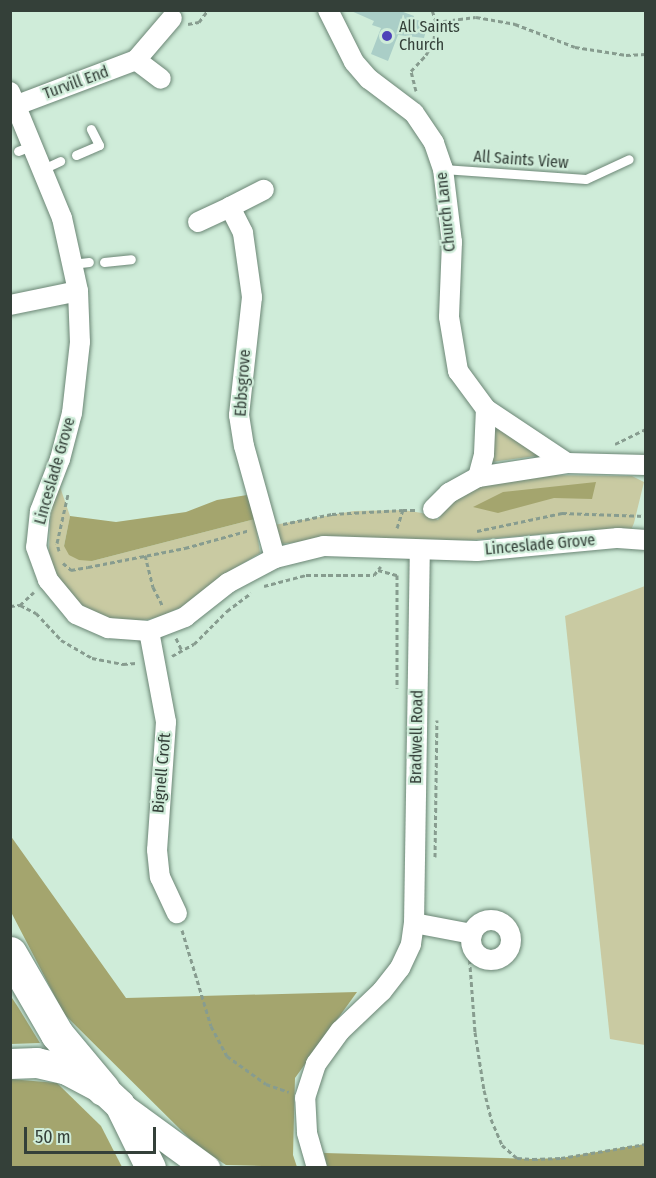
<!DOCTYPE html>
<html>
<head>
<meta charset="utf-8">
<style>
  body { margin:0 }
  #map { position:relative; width:656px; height:1178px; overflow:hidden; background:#cfecd9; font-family:"Fira Sans Condensed",sans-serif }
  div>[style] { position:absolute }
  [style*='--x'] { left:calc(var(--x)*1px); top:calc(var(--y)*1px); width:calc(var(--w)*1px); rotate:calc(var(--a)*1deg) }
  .green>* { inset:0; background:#c9caa2 }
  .forest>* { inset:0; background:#a4a56e }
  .building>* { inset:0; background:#aacec7 }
  .path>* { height:3px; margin-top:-1.5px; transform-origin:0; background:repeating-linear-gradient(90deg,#879c8f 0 4.5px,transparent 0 7.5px) }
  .roads { filter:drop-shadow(0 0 2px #6b8675) drop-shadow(0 0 2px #6b8675) }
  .lane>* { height:9px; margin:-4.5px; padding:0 4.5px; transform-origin:4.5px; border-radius:4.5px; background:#fff }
  .street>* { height:20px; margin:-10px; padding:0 10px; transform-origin:10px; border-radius:10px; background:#fff }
  .street>.ring { margin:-10px; padding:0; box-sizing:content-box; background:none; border:20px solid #fff; border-radius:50% }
  .secondary>* { height:27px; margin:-13.5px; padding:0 13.5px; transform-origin:13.5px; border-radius:13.5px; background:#fff }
  .primary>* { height:30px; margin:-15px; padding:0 15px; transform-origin:15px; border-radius:15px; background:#fff }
  .highway>* { height:33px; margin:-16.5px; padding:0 16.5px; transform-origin:16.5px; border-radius:16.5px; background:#fff }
  .dots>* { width:16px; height:16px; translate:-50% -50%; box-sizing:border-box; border:3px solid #cfecd9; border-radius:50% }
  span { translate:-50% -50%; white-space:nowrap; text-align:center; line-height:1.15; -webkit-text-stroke:4.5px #cfecd9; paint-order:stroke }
  .poi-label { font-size:16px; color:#344039 }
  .left { translate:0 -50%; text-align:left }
  .street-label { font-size:16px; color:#344039 }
  .frame { position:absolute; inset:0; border:12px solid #344039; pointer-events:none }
  .scale { position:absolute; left:24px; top:1127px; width:132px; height:27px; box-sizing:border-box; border:3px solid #344039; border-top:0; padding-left:8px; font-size:18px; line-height:21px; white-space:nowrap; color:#344039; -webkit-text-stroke:4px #cfecd9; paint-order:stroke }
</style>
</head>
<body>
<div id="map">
  <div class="green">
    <div style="clip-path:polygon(495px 423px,543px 455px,491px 462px)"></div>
    <div style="clip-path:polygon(536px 475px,632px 476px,644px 482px,634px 523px,631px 530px,622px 531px,593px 530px,435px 543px,337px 538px,279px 544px,274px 525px,354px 511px,403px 510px,422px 513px,438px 520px,449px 502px,481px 483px)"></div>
    <div style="clip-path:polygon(59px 484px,70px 516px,64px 546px,92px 561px,255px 519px,260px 553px,223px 575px,188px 604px,159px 617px,139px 621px,115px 620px,95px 613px,80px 605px,64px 591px,54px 571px,49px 552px,51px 501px)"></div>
    <div style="clip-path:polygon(645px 586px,646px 586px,645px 1045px,610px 1039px,565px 616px)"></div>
  </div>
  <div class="forest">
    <div style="clip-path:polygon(596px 482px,592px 499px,554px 498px,498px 513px,473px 507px,503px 492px)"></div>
    <div style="clip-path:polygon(247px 495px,255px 519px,92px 561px,79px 560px,69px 555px,64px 546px,70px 516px,116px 522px,186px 512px,217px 500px)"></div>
    <div style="clip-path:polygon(10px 835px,126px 998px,357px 992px,295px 1078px,293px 1155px,297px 1167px,226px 1165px,197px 1146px,64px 1014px,11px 912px)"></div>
    <div style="clip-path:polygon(10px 995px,18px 1007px,40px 1043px,11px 1044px)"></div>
    <div style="clip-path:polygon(10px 1079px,57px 1083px,101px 1126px,122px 1167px,11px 1167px)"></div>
    <div style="clip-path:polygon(645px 1144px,646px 1167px,327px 1168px,324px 1153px,533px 1159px,561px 1158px)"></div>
  </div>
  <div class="building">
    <div style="clip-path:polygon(349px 10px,398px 10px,414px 16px,413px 19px,428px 23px,424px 38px,398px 35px,388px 61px,371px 54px,381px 28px,372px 25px,374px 21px)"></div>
  </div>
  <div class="path">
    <div style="--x:436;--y:22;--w:40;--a:-7.1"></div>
    <div style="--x:476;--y:17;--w:40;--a:10"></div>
    <div style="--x:515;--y:24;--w:64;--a:21"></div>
    <div style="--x:575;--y:47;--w:52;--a:8.9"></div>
    <div style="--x:626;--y:55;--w:20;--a:-3"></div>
    <div style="--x:188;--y:24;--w:11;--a:-10"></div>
    <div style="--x:199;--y:22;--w:15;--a:-53"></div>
    <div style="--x:416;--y:91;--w:21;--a:-104"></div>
    <div style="--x:411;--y:71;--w:22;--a:-47"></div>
    <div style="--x:426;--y:55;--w:17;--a:-62"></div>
    <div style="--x:434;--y:40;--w:18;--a:-84"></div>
    <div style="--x:436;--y:22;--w:13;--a:-108"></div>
    <div style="--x:615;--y:444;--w:34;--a:-26"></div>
    <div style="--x:283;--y:524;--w:50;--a:-11.5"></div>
    <div style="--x:332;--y:514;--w:71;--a:-3.2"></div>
    <div style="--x:397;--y:528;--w:19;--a:-72"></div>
    <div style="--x:403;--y:510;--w:12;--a:0"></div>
    <div style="--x:477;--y:531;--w:87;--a:-12"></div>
    <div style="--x:562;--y:513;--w:84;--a:2"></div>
    <div style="--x:59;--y:551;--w:8;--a:-104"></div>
    <div style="--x:57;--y:543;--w:50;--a:-77.3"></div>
    <div style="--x:145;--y:555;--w:33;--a:76"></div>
    <div style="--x:153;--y:587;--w:22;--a:63"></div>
    <div style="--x:63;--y:563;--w:11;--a:41"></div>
    <div style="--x:71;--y:570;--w:17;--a:-10"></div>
    <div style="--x:88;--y:567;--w:99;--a:-11.1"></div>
    <div style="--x:185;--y:548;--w:67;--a:-15.5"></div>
    <div style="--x:378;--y:570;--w:20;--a:15"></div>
    <div style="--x:397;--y:575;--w:113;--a:90"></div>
    <div style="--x:264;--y:586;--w:43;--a:-14.7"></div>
    <div style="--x:306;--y:575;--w:68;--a:0"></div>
    <div style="--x:374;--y:575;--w:11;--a:-52"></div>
    <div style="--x:20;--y:605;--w:19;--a:-43"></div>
    <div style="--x:10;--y:606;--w:10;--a:-6"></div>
    <div style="--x:20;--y:605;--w:18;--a:27"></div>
    <div style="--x:36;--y:613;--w:37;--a:47"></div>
    <div style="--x:61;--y:640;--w:36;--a:30"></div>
    <div style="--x:92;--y:658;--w:32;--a:11"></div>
    <div style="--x:123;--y:664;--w:13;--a:-4"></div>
    <div style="--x:176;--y:638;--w:14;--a:65"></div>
    <div style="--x:172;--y:656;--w:25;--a:-29"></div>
    <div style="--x:194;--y:644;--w:47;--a:-45"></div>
    <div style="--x:227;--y:611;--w:30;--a:-37"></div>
    <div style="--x:435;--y:857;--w:137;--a:-89.2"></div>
    <div style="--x:182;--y:930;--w:100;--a:73.2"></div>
    <div style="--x:211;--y:1026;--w:34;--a:62"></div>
    <div style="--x:227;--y:1056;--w:48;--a:35.7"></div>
    <div style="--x:266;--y:1084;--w:24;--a:19"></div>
    <div style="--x:469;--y:952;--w:80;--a:85.7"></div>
    <div style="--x:475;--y:1032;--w:59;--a:81.2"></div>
    <div style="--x:484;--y:1090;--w:30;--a:76"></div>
    <div style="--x:491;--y:1119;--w:28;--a:67"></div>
    <div style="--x:502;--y:1145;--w:20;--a:41"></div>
    <div style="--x:517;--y:1158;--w:16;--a:4"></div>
    <div style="--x:533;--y:1159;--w:28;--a:-2"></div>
    <div style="--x:561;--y:1158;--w:86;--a:-9.4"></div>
  </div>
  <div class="roads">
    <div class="lane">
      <div style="--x:18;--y:151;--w:17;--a:-21"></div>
      <div style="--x:76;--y:155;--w:25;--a:-23"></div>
      <div style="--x:99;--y:145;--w:18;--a:-117"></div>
      <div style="--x:43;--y:169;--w:19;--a:-25"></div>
      <div style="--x:443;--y:169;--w:143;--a:4"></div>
      <div style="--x:586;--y:179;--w:47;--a:-24.9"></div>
      <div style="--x:104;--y:262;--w:27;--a:-6"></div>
      <div style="--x:72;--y:264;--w:17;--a:-7"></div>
    </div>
    <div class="street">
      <div style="--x:328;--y:10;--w:58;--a:63.4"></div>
      <div style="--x:354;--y:62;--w:23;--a:49"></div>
      <div style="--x:369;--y:79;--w:56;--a:37.1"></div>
      <div style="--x:414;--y:113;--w:36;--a:56"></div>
      <div style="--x:434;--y:143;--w:28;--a:71"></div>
      <div style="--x:443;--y:169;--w:74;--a:83"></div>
      <div style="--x:452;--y:242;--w:75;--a:92.3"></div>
      <div style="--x:449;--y:317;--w:55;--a:80.5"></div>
      <div style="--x:458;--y:371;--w:47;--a:53.6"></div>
      <div style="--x:486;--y:409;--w:97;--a:33.7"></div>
      <div style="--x:567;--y:463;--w:79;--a:1.5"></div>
      <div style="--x:136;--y:60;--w:31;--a:37"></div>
      <div style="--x:10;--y:92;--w:136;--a:67.6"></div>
      <div style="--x:62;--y:218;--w:75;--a:77.6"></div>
      <div style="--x:78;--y:291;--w:51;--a:87.8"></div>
      <div style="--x:80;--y:342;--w:71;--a:96.4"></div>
      <div style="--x:72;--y:413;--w:48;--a:104.6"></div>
      <div style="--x:60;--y:459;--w:56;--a:111"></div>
      <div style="--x:40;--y:511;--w:36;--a:96"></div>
      <div style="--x:36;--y:547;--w:35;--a:70"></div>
      <div style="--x:48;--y:580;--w:44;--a:50.5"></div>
      <div style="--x:76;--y:614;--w:35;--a:24"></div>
      <div style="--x:108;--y:628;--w:41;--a:4.2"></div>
      <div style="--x:149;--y:631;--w:39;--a:-21"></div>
      <div style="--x:185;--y:617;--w:55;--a:-38.3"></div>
      <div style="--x:228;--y:583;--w:53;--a:-28"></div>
      <div style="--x:275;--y:558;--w:50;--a:-13.8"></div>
      <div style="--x:324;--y:546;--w:153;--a:1.9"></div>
      <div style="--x:477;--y:551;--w:142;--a:-5.3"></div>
      <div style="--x:618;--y:538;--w:28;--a:4"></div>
      <div style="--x:17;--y:105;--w:127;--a:-20.7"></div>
      <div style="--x:136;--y:60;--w:55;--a:-49.4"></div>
      <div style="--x:230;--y:207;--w:38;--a:-27"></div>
      <div style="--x:198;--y:222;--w:35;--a:-25"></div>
      <div style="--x:230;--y:207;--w:29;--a:63"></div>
      <div style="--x:243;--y:233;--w:65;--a:82"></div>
      <div style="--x:252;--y:297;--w:119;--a:96.3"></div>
      <div style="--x:239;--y:415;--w:31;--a:81"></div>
      <div style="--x:244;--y:446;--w:116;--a:74.5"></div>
      <div style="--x:10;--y:305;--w:69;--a:-11.6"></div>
      <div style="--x:478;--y:477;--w:24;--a:-75"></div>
      <div style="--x:484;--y:454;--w:45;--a:-87.5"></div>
      <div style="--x:433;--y:509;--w:23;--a:-45"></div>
      <div style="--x:449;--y:493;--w:33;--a:-29"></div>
      <div style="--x:478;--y:477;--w:90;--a:-8.9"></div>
      <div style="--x:149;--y:631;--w:93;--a:79.4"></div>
      <div style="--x:166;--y:722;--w:128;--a:94"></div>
      <div style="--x:157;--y:850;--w:27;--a:84"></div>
      <div style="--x:160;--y:877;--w:40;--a:65"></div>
      <div class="ring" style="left:471px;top:920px;width:20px;height:20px"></div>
      <div style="--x:414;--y:923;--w:59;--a:10.7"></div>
      <div style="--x:317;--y:1168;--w:37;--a:-106"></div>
      <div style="--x:307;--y:1132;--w:34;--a:-93"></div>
      <div style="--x:305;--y:1098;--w:36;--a:-72"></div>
      <div style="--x:316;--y:1064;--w:41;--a:-54"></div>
      <div style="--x:340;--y:1031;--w:58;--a:-43.6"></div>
      <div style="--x:382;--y:991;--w:29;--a:-52"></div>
      <div style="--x:400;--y:968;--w:26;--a:-65"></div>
      <div style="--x:411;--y:944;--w:21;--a:-82"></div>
      <div style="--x:414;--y:923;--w:372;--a:-89.1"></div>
    </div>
    <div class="secondary">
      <div style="--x:120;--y:1105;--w:107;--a:36.2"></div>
    </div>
    <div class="primary">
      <div style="--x:10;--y:1064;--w:27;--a:-2"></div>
      <div style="--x:37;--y:1063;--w:31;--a:13"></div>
      <div style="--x:67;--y:1070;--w:41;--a:27.8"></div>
      <div style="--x:103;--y:1089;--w:23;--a:43"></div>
      <div style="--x:120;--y:1105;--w:70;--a:63.8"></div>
    </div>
    <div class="highway">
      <div style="--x:10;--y:953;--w:94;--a:59.9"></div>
      <div style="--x:57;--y:1034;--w:72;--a:50.1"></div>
    </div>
  </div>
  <div class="dots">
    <div style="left:387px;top:36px;background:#4e42b9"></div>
  </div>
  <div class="poi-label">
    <span class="left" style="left:399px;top:36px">All Saints<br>Church</span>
  </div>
  <div class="street-label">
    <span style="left:76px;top:83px;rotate:-20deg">Turvill End</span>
    <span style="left:521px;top:160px;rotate:4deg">All Saints View</span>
    <span style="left:446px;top:212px;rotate:-96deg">Church Lane</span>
    <span style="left:243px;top:383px;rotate:-86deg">Ebbsgrove</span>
    <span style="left:55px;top:471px;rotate:-74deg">Linceslade Grove</span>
    <span style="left:540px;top:545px;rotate:-5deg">Linceslade Grove</span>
    <span style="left:417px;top:737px;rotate:-89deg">Bradwell Road</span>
    <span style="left:162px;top:773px;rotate:-85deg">Bignell Croft</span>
  </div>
  <div class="frame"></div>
  <div class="scale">50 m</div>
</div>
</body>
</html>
